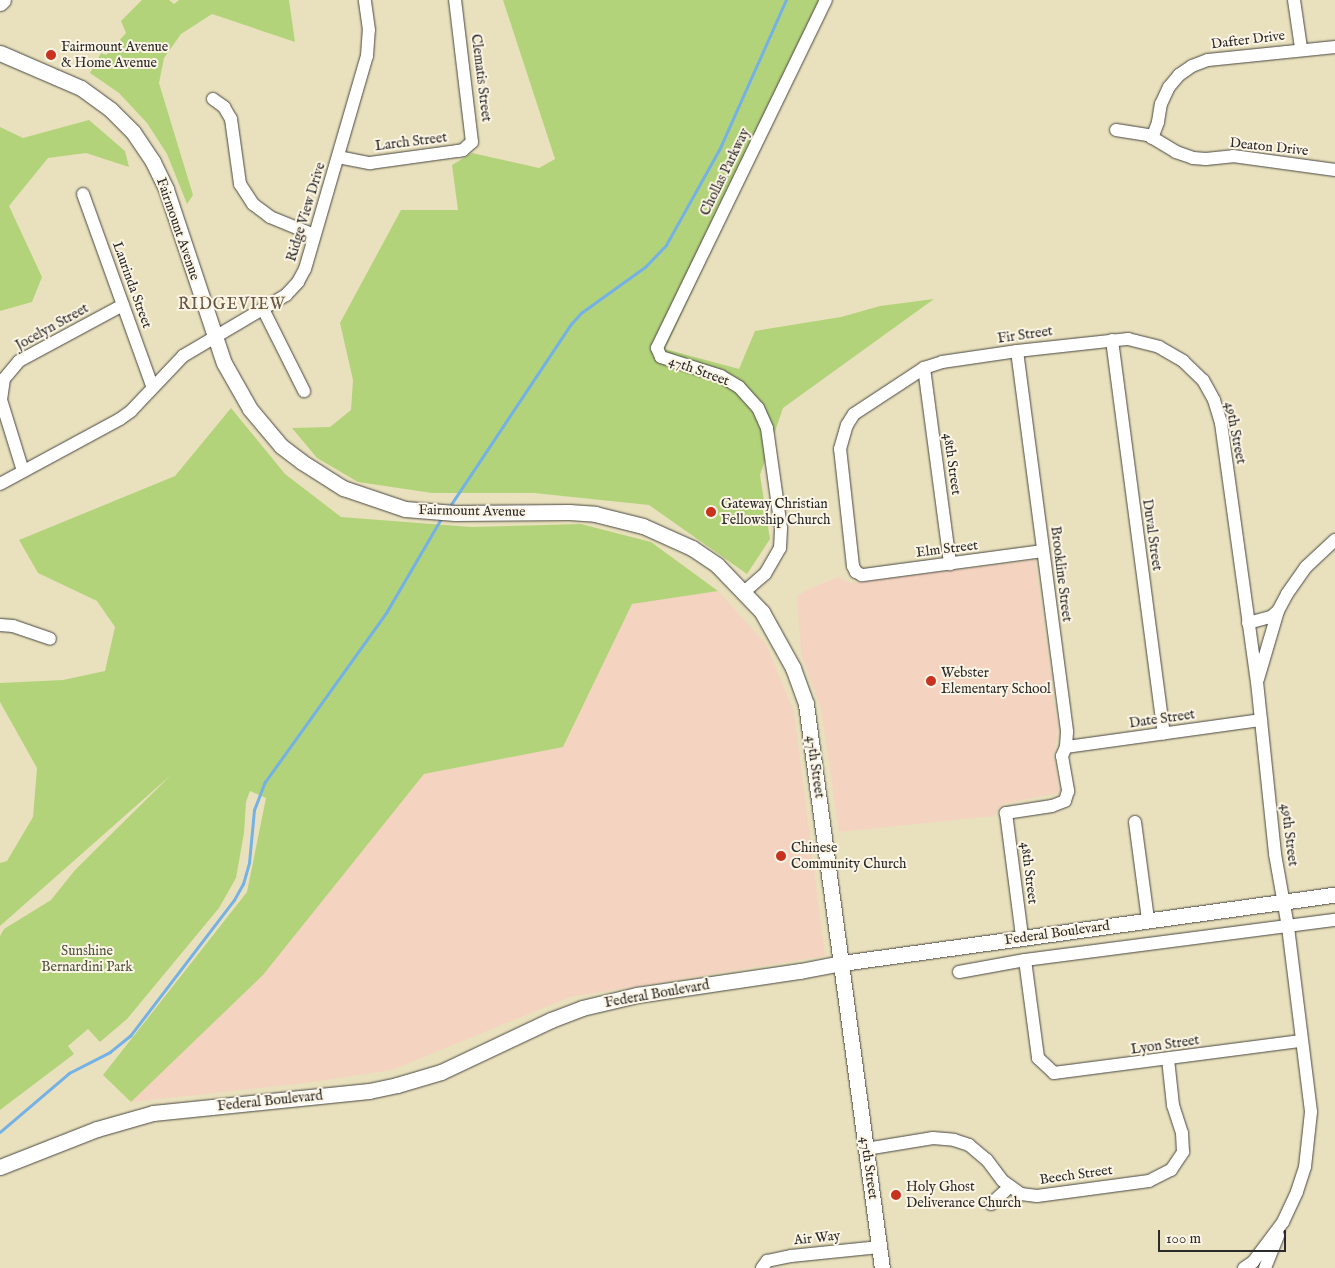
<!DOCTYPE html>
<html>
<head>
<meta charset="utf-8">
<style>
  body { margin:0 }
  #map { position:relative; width:1335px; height:1268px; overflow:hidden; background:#e9e1bd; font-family:"IM FELL English",serif }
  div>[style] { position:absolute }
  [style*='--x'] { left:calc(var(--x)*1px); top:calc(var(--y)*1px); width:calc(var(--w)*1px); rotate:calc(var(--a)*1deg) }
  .built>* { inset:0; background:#f5d3c1 }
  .green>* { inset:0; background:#b3d37b }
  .stream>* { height:2.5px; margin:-1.25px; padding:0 1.25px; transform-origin:1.25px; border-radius:1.25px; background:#74b1e6 }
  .roads { filter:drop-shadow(0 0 1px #484641) drop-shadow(0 0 1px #484641) }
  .minor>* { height:12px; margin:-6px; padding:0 6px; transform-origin:6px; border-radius:6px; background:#fff }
  .major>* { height:15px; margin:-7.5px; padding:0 7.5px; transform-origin:7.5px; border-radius:7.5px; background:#fff }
  .dots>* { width:14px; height:14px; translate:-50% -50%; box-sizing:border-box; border:2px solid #fcf5e5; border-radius:50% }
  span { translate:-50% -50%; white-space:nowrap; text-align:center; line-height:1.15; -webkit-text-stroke:4px #fcf5e5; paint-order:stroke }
  .street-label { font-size:14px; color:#2b2b2b }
  .poi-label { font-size:14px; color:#2b2b2b }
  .left { translate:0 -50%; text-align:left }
  .park-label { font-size:14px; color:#4d553f }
  .quarter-label { font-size:16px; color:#655542; letter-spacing:1px }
  .scale { position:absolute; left:1158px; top:1230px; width:128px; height:22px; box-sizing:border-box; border:2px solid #2b2b2b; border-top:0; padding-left:6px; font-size:15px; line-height:18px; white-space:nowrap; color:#2b2b2b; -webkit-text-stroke:4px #fcf5e5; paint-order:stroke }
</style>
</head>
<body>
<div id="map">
  <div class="built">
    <div style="clip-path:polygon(1035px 560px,1058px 729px,1054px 755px,1059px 793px,1002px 804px,994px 816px,839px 832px,821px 709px,801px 654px,797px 596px,809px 589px,838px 577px,851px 583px)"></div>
    <div style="clip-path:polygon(718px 591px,766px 644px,794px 712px,825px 956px,570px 997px,392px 1070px,307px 1083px,131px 1102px,263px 975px,424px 774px,563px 747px,632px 604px)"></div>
  </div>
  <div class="green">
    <div style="clip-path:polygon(142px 0,169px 0,174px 4px,179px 0,289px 0,295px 42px,212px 14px,181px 34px,164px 58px,159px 83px,193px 195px,187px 204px,167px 154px,147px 123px,119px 93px,90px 73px,101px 53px,106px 55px,126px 33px,121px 21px)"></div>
    <div style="clip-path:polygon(503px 0,829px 0,665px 349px,739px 369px,755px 331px,841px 317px,880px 306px,934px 299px,783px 408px,760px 475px,770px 539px,747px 574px,649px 505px,534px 493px,432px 493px,358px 482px,317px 458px,292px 428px,330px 427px,351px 410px,353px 380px,340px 323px,401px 210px,458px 210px,452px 165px,472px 153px,539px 168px,555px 159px)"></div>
    <div style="clip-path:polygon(89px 120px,125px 151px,129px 167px,86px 153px,48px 158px,9px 206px,42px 277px,32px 302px,0 311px,0 127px,23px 138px)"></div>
    <div style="clip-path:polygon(231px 408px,285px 474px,341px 517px,471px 527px,581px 524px,651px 542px,718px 591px,632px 604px,563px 747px,424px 774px,263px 975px,131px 1102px,103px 1075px,247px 892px,266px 798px,250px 791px,246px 802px,244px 833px,236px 878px,219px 908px,127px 1019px,100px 1042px,88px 1029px,68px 1046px,74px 1054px,0 1110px,0 936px,4px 929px,51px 900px,75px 870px,171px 775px,0 926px,0 863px,7px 861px,33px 817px,37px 768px,0 702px,0 683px,63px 680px,105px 671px,115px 627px,97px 601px,38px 573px,19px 540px,175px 476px)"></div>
  </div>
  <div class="stream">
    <div style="--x:450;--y:506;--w:219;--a:-56.4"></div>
    <div style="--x:571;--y:324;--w:15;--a:-48"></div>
    <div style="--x:581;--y:313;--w:79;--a:-35.7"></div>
    <div style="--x:645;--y:267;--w:30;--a:-46"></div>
    <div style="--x:666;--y:245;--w:111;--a:-60.9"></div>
    <div style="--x:720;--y:148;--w:162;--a:-66"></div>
    <div style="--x:0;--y:1132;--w:91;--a:-40.5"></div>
    <div style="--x:69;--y:1073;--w:46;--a:-27.1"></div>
    <div style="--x:110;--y:1052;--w:26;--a:-39"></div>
    <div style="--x:130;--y:1036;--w:171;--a:-52.6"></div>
    <div style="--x:234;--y:900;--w:18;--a:-61"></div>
    <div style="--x:243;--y:884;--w:22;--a:-74"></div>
    <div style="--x:249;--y:863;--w:53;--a:-84.6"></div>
    <div style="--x:254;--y:810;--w:30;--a:-69"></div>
    <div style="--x:265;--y:782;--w:208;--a:-54.4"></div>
    <div style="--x:386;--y:613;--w:111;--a:-59.7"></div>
  </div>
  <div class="roads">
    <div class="minor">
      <div style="--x:1294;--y:0;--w:49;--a:81.7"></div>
      <div style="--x:213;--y:99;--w:14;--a:36"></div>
      <div style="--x:224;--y:107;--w:14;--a:60"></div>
      <div style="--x:231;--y:119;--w:66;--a:82.1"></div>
      <div style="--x:240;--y:184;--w:24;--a:57"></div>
      <div style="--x:253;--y:204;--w:21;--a:37"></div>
      <div style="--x:270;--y:217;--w:48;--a:22.2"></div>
      <div style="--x:1116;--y:130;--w:32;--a:9"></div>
      <div style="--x:1148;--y:135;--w:33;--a:31"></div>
      <div style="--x:1176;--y:152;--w:18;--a:19"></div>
      <div style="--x:1193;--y:158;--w:13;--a:4"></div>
      <div style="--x:1206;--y:159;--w:27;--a:-6"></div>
      <div style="--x:1233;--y:156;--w:103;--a:7.8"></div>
      <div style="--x:1152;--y:138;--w:17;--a:-69"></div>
      <div style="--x:1158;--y:122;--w:18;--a:-81"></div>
      <div style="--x:1161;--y:104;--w:19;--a:-65"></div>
      <div style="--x:1169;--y:87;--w:16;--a:-50"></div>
      <div style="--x:1179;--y:75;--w:16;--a:-35"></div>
      <div style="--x:1192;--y:66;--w:17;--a:-21"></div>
      <div style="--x:1208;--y:60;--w:128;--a:-5.8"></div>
      <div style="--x:338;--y:157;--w:33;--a:11"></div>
      <div style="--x:370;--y:163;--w:89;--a:-7.8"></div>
      <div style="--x:458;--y:151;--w:5;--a:-11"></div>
      <div style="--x:463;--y:150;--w:12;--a:-42"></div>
      <div style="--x:472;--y:142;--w:143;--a:-96.8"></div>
      <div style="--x:83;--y:194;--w:204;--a:70.2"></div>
      <div style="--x:263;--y:309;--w:92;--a:63.4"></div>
      <div style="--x:1112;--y:340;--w:397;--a:82.5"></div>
      <div style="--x:1017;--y:351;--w:384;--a:82.5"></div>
      <div style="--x:1067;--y:732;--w:15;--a:94"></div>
      <div style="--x:1066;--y:747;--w:10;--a:114"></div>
      <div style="--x:1062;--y:756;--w:36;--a:80"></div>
      <div style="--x:1068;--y:791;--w:10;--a:107"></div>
      <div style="--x:1065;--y:801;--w:14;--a:159"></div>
      <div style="--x:1052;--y:806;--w:47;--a:171.3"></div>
      <div style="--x:1006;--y:813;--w:125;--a:82.6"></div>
      <div style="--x:924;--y:368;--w:198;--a:82.4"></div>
      <div style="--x:23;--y:471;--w:74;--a:-107.2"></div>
      <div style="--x:1;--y:400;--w:21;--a:-82"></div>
      <div style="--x:4;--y:379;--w:23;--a:-50"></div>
      <div style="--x:19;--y:361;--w:118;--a:-28.3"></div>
      <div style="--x:0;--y:484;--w:136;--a:-28.4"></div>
      <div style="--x:120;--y:419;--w:14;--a:-36"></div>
      <div style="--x:131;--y:411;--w:76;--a:-46.6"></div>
      <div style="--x:183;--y:356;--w:120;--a:-30.6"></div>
      <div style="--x:286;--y:295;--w:18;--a:-47"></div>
      <div style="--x:298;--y:282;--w:15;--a:-62"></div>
      <div style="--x:305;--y:269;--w:222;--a:-73.8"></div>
      <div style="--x:367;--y:56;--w:26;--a:-86"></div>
      <div style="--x:369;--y:30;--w:30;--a:-98"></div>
      <div style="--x:1043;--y:551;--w:183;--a:172.4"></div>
      <div style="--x:862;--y:575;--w:7;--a:-153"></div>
      <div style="--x:856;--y:572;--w:7;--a:-117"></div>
      <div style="--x:853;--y:566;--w:118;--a:-96.3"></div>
      <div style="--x:840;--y:449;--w:25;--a:-74"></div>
      <div style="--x:847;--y:425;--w:13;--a:-58"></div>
      <div style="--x:854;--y:414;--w:84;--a:-33.3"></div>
      <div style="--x:924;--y:368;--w:19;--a:-18"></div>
      <div style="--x:942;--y:362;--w:76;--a:-8.3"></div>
      <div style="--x:1017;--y:351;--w:112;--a:-6.2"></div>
      <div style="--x:1128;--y:339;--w:32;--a:14"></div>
      <div style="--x:1159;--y:347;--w:28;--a:30"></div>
      <div style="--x:1183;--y:361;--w:28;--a:44"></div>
      <div style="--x:1203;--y:380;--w:23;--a:61"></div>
      <div style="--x:1214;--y:400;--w:24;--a:73"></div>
      <div style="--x:1221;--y:423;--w:261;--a:82.1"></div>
      <div style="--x:1257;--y:682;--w:173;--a:84"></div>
      <div style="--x:1275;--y:854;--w:74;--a:79.9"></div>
      <div style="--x:1288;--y:927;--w:186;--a:82.9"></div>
      <div style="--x:1311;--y:1112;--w:55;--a:96.2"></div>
      <div style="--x:1305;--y:1167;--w:26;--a:108"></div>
      <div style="--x:1297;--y:1192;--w:33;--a:115"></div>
      <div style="--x:1283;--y:1222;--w:50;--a:126.9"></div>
      <div style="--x:1253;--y:1262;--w:11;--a:146"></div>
      <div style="--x:744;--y:592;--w:28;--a:-41"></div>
      <div style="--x:765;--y:574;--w:30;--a:-60"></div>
      <div style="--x:780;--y:548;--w:20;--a:-87"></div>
      <div style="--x:781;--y:528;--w:101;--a:-98"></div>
      <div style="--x:767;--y:428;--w:22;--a:-114"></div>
      <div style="--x:758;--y:408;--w:28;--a:-132"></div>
      <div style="--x:739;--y:387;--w:21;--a:-149"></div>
      <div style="--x:721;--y:376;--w:63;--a:-162.4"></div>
      <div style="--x:661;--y:357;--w:10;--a:-114"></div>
      <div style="--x:657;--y:348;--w:387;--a:-64.1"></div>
      <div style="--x:1248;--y:623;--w:24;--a:-15"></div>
      <div style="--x:1271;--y:617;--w:9;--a:-41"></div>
      <div style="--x:1278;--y:611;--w:19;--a:-62"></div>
      <div style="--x:1287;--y:594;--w:33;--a:-55"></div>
      <div style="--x:1306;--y:567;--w:40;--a:-43"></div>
      <div style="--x:0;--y:625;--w:13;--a:4"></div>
      <div style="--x:13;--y:626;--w:39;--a:19"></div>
      <div style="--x:1258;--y:679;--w:71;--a:-73.6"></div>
      <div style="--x:1066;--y:747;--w:197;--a:-7.9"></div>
      <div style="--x:1135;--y:822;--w:99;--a:82.4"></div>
      <div style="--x:1025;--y:960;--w:99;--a:82.4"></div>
      <div style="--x:1038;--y:1058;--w:22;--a:43"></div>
      <div style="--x:1054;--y:1073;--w:249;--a:-7.4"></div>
      <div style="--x:959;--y:972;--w:67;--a:-10.3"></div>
      <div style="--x:1025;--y:960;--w:313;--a:-7.4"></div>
      <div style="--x:866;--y:1149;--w:68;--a:-9.3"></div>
      <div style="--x:933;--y:1138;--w:21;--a:5"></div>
      <div style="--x:954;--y:1140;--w:16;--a:18"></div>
      <div style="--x:969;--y:1145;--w:23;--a:40"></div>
      <div style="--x:987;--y:1160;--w:26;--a:53"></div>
      <div style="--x:1003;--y:1181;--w:22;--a:36"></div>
      <div style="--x:1021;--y:1194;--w:16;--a:7"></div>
      <div style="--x:1037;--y:1196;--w:113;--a:-7.6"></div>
      <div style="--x:1149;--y:1181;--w:25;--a:-27"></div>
      <div style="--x:1171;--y:1170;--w:22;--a:-56"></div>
      <div style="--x:1183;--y:1152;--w:19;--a:-93"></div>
      <div style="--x:1182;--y:1133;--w:29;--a:-108"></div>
      <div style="--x:1173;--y:1105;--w:46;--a:-96.2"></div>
      <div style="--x:991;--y:1204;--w:26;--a:-43"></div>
      <div style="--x:762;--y:1268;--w:9;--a:-54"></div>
      <div style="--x:767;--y:1261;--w:25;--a:-12"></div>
      <div style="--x:791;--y:1256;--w:89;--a:-5.8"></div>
      <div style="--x:1265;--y:1268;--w:35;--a:-68"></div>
    </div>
    <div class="major">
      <div style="--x:0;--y:3;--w:4;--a:-45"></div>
      <div style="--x:0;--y:53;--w:88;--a:23.4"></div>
      <div style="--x:81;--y:88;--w:37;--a:36"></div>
      <div style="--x:111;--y:110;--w:31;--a:45"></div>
      <div style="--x:133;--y:132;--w:36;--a:56"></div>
      <div style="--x:153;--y:162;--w:30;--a:64"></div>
      <div style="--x:166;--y:189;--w:183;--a:71.6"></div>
      <div style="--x:224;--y:363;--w:53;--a:60.5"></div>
      <div style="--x:250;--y:409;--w:48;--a:50"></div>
      <div style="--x:281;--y:446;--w:26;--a:37"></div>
      <div style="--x:302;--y:462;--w:49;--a:32.4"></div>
      <div style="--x:343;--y:488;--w:65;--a:18.7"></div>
      <div style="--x:405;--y:509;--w:50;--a:4.6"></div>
      <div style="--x:455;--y:513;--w:114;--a:-0.5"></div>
      <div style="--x:569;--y:512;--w:26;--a:4"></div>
      <div style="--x:595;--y:514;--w:49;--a:14"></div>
      <div style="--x:643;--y:526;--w:54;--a:24.2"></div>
      <div style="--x:692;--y:548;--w:30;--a:34"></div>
      <div style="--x:717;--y:565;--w:65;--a:46.2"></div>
      <div style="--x:762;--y:612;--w:64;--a:61"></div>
      <div style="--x:793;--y:668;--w:38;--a:70"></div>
      <div style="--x:806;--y:704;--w:569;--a:82.33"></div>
      <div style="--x:0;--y:1167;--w:104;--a:-21.4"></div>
      <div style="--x:97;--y:1129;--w:58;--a:-15.9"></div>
      <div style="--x:153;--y:1113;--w:217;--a:-5.8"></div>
      <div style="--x:369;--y:1091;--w:29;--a:-12"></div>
      <div style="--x:397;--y:1085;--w:46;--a:-16.5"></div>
      <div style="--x:441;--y:1072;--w:122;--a:-25.3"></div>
      <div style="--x:551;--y:1020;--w:33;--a:-21"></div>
      <div style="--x:582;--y:1008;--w:57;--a:-13.3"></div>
      <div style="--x:637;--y:995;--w:165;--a:-8.4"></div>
      <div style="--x:800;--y:971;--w:43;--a:-10.8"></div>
      <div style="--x:842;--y:963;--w:498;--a:-7.9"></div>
    </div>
  </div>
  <div class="dots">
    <div style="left:51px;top:55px;background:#c8321e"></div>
    <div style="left:711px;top:512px;background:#c8321e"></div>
    <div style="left:931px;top:681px;background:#c8321e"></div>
    <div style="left:781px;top:856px;background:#c8321e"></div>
    <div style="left:896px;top:1195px;background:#c8321e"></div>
  </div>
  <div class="street-label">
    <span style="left:1248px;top:40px;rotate:-7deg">Dafter Drive</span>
    <span style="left:481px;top:78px;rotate:83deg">Clematis Street</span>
    <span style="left:411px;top:142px;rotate:-7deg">Larch Street</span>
    <span style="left:1269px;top:147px;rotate:6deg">Deaton Drive</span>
    <span style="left:725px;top:172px;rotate:-64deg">Chollas Parkway</span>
    <span style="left:306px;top:212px;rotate:-73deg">Ridge View Drive</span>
    <span style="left:178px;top:229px;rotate:71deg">Fairmount Avenue</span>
    <span style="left:132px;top:285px;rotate:70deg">Laurinda Street</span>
    <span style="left:52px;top:327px;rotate:-29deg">Jocelyn Street</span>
    <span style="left:1025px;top:335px;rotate:-8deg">Fir Street</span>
    <span style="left:699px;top:371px;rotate:20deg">47th Street</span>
    <span style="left:1235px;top:433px;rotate:79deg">49th Street</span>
    <span style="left:952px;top:464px;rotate:82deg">48th Street</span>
    <span style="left:472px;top:511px;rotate:1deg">Fairmount Avenue</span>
    <span style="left:1152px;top:535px;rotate:82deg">Duval Street</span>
    <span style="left:947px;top:549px;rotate:-7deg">Elm Street</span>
    <span style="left:1061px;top:574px;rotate:83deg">Brookline Street</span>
    <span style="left:1162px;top:719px;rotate:-8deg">Date Street</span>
    <span style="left:815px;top:767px;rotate:82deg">47th Street</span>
    <span style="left:1289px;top:835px;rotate:83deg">49th Street</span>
    <span style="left:1029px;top:873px;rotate:83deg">48th Street</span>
    <span style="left:1057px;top:933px;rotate:-8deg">Federal Boulevard</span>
    <span style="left:657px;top:994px;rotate:-10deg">Federal Boulevard</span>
    <span style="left:1165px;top:1045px;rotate:-8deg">Lyon Street</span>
    <span style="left:270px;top:1101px;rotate:-6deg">Federal Boulevard</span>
    <span style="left:869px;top:1168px;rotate:82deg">47th Street</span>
    <span style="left:1076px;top:1175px;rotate:-8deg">Beech Street</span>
    <span style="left:817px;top:1238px;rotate:-6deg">Air Way</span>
  </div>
  <div class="poi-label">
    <span class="left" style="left:61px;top:55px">Fairmount Avenue<br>&amp; Home Avenue</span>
    <span class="left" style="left:721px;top:512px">Gateway Christian<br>Fellowship Church</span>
    <span class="left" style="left:941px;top:681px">Webster<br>Elementary School</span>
    <span class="left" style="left:791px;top:856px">Chinese<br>Community Church</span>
    <span class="left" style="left:906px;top:1195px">Holy Ghost<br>Deliverance Church</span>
  </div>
  <div class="park-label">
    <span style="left:87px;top:959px">Sunshine<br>Bernardini Park</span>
  </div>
  <div class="quarter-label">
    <span style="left:232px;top:305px">RIDGEVIEW</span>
  </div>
  <div class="scale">100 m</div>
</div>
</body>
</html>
